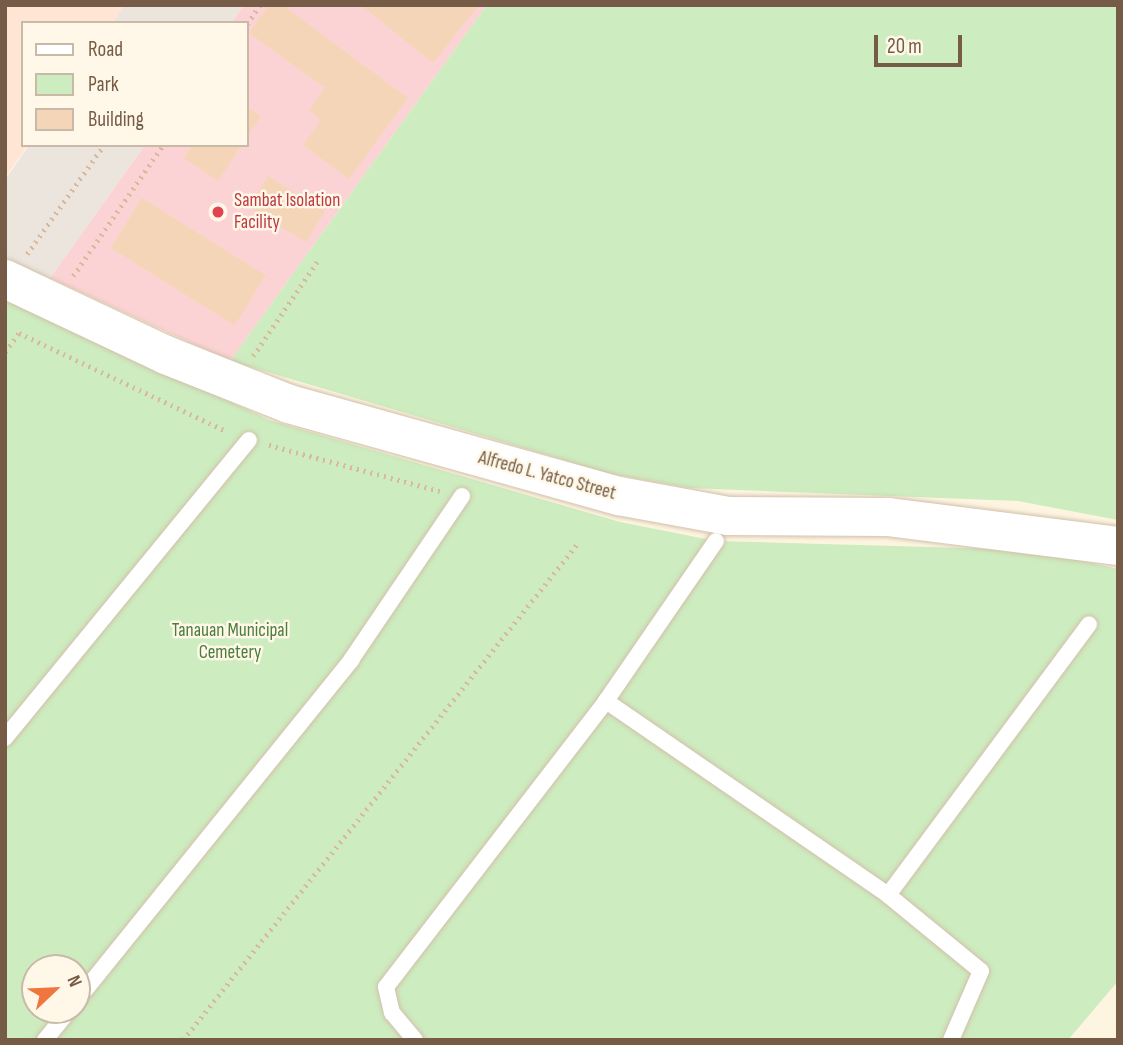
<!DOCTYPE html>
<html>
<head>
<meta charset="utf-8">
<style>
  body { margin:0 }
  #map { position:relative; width:1123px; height:1045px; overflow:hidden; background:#fef5e1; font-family:"Sofia Sans Condensed",sans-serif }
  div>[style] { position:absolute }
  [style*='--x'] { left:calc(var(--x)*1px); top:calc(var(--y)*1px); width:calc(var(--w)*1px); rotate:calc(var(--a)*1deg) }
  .commercial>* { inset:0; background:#ffe5d4 }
  .industrial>* { inset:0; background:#ece5dd }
  .medical>* { inset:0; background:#fcd3d4 }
  .green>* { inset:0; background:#cdecbf }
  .building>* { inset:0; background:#f5d5b7; transform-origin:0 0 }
  .path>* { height:4.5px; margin-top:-2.25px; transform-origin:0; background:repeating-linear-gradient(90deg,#d9b99a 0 2px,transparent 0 7px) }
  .roads { filter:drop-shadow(0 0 2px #d1c0aa) drop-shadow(0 0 2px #d1c0aa) }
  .service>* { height:16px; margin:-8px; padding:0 8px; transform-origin:8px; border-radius:8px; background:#fff }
  .tertiary>* { height:38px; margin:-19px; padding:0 19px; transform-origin:19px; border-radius:19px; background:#fff }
  .dots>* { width:19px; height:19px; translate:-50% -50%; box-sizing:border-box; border:4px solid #fff8e8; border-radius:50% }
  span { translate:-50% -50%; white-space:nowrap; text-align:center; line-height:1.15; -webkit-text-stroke:5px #fff8e8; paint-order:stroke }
  .health-label { font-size:19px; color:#be3a42 }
  .left { translate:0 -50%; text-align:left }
  .street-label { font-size:19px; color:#765c46 }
  .park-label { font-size:19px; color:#4b7d3d }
  .frame { position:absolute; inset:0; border:7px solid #765c46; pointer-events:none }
  .legend { position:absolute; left:21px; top:21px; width:228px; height:126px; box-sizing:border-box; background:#fff8e8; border:2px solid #c8baa7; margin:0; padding:9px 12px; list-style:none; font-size:21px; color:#765c46 }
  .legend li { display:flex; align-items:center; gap:14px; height:35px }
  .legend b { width:35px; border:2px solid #c8baa7 }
  .north { position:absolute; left:21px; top:954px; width:70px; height:70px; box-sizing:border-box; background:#fff8e8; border:2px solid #c8baa7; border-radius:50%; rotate:67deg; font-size:19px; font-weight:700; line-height:28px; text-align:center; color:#765c46 }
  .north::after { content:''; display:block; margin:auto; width:24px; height:32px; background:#ef763e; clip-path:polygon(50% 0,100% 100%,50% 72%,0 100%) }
  .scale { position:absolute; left:874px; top:35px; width:88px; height:32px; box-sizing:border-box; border:4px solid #765c46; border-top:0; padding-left:9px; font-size:21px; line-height:24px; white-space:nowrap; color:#765c46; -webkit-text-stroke:5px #fff8e8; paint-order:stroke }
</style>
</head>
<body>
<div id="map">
  <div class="commercial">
    <div style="clip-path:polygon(5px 5px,126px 5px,114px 23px,23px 23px,23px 145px,28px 145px,5px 178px)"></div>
  </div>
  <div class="industrial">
    <div style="clip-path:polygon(125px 5px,244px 5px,231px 23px,113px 23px)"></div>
    <div style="clip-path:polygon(29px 145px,145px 145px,50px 278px,5px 258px,5px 180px)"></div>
  </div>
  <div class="medical">
    <div style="clip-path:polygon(244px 5px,487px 5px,230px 361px,50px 278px,145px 145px,247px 145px,247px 23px,231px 23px)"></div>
  </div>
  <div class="green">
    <div style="clip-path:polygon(487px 5px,1118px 5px,1118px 520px,1018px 501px,689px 488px,611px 474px,230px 361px)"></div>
    <div style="clip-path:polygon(evenodd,5px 294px,269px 420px,620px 522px,716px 541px,1033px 550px,1118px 569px,1118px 981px,1068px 1040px,5px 1040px,5px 294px,35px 968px,77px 968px,77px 1010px,35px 1010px,35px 968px)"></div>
  </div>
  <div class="building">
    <div style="clip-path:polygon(269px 5px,282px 5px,408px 98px,349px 179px,303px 145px,321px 120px,309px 110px,325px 88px,249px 33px)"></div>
    <div style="clip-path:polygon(361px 5px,479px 5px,433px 63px)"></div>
    <div style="clip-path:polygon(247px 107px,261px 116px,247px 137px)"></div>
    <div style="clip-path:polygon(192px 145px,242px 145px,218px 181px,184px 158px)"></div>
    <div style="left:268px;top:176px;width:67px;height:36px;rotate:32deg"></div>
    <div style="left:142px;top:198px;width:146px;height:59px;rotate:32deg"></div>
  </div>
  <div class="path">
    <div style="--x:247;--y:24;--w:23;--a:-56"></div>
    <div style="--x:27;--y:254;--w:133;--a:-54.8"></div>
    <div style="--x:73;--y:276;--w:159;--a:-55.5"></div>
    <div style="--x:5;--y:352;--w:24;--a:-54"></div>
    <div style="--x:19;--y:333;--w:231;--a:25.3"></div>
    <div style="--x:253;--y:356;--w:114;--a:-55.8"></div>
    <div style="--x:269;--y:445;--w:177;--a:15.1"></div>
    <div style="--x:183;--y:1040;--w:635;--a:-51.52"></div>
  </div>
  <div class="roads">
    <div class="service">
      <div style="--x:606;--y:701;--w:342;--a:34.5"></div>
      <div style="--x:888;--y:895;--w:120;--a:39.3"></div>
      <div style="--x:981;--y:971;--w:75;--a:113.5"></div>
      <div style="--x:5;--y:738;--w:385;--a:-50.7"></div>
      <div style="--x:888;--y:895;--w:337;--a:-53.4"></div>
      <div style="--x:77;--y:1000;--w:437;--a:-51.1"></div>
      <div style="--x:351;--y:660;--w:198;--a:-55.9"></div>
      <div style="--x:45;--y:1040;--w:38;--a:-51"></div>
      <div style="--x:415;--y:1040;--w:35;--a:-130"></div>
      <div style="--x:392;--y:1013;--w:27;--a:-103"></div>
      <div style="--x:386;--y:987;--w:361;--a:-52.4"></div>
      <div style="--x:606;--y:701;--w:194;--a:-55.5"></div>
    </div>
    <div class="tertiary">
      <div style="--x:5;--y:279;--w:178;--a:25.3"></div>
      <div style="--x:166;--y:355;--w:132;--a:21.7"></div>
      <div style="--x:289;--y:404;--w:343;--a:15.6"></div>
      <div style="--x:619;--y:496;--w:111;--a:10.4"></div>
      <div style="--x:728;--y:516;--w:160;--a:0.4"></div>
      <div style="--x:888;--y:517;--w:232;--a:7.2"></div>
    </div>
  </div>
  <div class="dots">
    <div style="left:218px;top:212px;background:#e0444e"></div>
  </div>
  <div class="health-label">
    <span class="left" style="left:234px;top:212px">Sambat Isolation<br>Facility</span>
  </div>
  <div class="street-label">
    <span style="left:547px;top:476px;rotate:15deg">Alfredo L. Yatco Street</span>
  </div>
  <div class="park-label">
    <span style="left:230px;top:642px">Tanauan Municipal<br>Cemetery</span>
  </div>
  <div class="frame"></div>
  <ul class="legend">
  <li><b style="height:9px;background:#fff"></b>Road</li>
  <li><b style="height:19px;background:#cdecbf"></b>Park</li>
  <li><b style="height:19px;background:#f5d5b7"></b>Building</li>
  </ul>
  <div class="north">N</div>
  <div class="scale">20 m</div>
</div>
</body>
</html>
